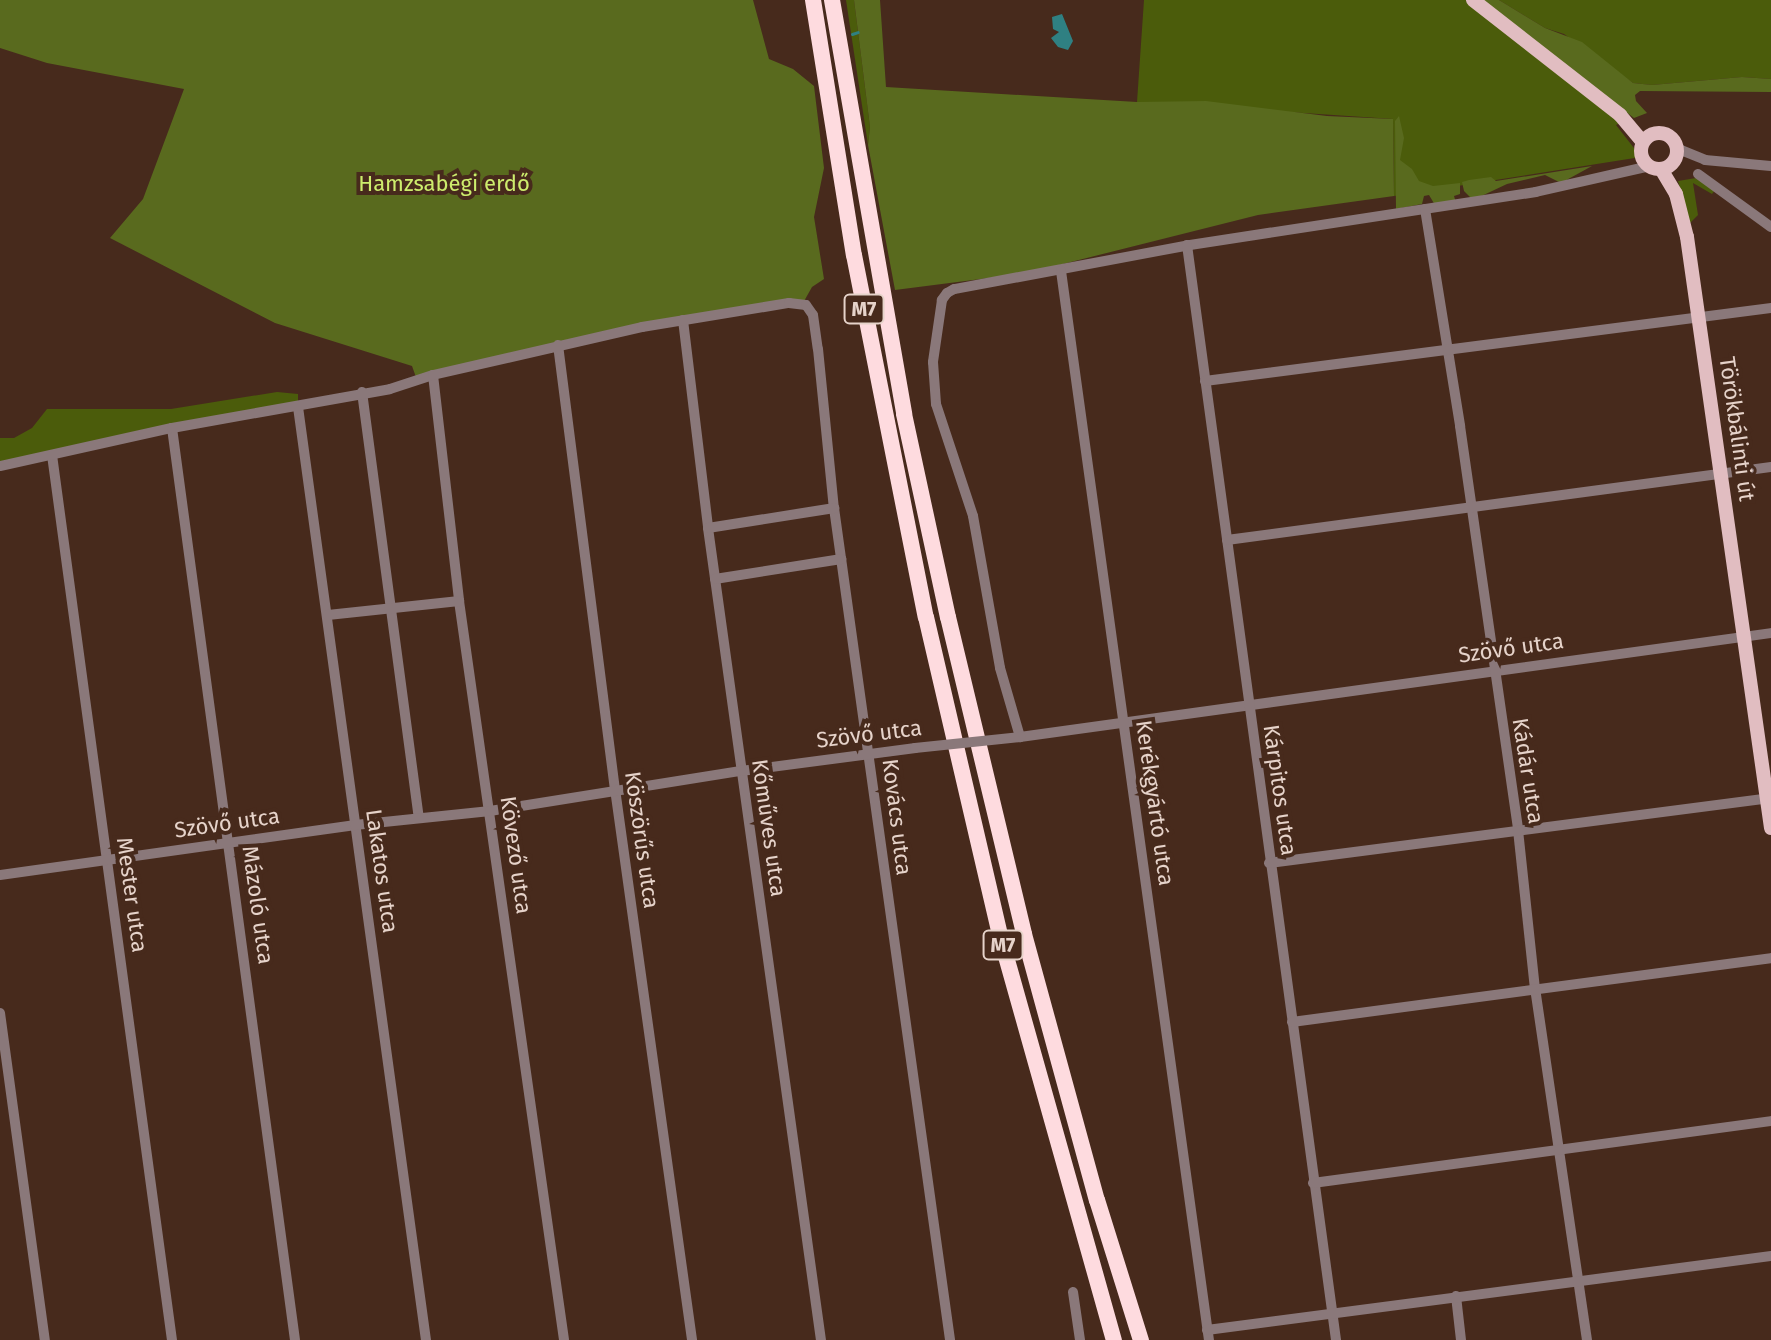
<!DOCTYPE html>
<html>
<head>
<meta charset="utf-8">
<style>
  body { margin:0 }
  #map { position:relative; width:1771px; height:1340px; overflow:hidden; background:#472a1c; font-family:"Fira Sans",sans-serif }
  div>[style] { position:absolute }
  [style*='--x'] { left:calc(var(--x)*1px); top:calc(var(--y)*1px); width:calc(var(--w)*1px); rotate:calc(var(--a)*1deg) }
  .green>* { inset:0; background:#4b5c0b }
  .forest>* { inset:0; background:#596a1e }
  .water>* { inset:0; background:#2f8082 }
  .stream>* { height:3px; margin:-1.5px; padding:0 1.5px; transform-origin:1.5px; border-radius:1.5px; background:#2f8082 }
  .minor>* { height:10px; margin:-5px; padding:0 5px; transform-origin:5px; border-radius:5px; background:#8a787a }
  .major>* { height:14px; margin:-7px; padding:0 7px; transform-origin:7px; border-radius:7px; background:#e1bdc1 }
  .major>.ring { margin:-7px; padding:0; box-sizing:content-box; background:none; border:14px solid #e1bdc1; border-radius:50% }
  .highway>* { height:16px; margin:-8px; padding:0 8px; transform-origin:8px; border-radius:8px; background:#fedbdf }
  .minor-bridge>* { height:10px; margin:-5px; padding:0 5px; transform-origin:5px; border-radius:5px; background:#8a787a }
  span { translate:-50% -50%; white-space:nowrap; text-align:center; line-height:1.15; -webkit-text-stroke:8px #472a1c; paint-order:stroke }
  .shield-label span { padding:2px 6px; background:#472a1c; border:2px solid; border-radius:6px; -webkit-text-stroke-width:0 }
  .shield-label { font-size:20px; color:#e6d3ca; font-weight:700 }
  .park-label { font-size:22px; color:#cded6d }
  .street-label { font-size:22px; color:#e6d3ca }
</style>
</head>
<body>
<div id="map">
  <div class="green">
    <div style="clip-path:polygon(846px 0,854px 0,870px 127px,868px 145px)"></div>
    <div style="clip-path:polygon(1144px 0,1466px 0,1620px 123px,1616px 125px,1641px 157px,1394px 196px,1393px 119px,1137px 102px)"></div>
    <div style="clip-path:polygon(1499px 0,1771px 0,1771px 79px,1742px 77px,1652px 85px,1633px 83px,1564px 34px,1545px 28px)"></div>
    <div style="clip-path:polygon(1696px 178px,1715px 190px,1712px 194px,1693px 183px,1698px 215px,1690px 223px,1678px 181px)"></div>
    <div style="clip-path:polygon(277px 392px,298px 394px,298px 407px,0 466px,0 438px,14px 438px,32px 428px,47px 409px,171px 409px)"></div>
  </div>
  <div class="forest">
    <div style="clip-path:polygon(0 0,753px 0,769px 59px,793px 69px,814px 86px,824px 168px,814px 217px,824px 279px,812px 287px,803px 303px,683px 320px,417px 380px,412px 366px,275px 323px,110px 238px,143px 199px,184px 89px,47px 63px,0 48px)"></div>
    <div style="clip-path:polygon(854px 0,880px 0,886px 87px,1137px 102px,1206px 101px,1327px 116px,1393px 119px,1394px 196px,1258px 215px,1027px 273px,895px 290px,868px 145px,870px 127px)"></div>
    <div style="clip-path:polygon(1479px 0,1499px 0,1545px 28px,1582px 42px,1633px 83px,1652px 85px,1742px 77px,1771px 79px,1771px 92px,1640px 91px,1635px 95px,1636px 101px,1647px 113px,1634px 118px)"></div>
    <div style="clip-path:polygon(1399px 116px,1404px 138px,1400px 160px,1412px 169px,1419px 181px,1433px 186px,1460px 183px,1460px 194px,1454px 196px,1456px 203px,1435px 205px,1429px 195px,1424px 196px,1422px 204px,1396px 209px,1395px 121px)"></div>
    <div style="clip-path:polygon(1592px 166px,1561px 183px,1545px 175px,1507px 184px,1473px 200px,1464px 191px,1462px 182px,1469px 180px,1491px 177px,1496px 181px)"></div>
  </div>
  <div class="water">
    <div style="clip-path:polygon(1062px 14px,1073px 41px,1068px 50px,1058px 47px,1051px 38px,1059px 32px,1053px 29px,1052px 17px)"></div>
  </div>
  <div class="stream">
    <div style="--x:852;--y:34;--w:6;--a:-18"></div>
  </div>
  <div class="minor">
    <div style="--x:1676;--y:148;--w:31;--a:22"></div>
    <div style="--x:1705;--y:160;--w:66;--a:5.2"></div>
    <div style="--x:1650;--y:166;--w:117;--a:167.2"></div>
    <div style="--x:1536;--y:192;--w:350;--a:171.3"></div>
    <div style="--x:1190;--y:245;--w:240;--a:169.4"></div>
    <div style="--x:954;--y:289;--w:8;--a:150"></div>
    <div style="--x:947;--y:293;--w:9;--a:126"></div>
    <div style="--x:942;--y:300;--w:63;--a:98.3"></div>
    <div style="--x:933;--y:362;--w:42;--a:85.9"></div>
    <div style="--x:936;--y:404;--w:118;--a:71.7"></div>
    <div style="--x:973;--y:516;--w:154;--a:79.9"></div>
    <div style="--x:1000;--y:668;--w:72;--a:73.8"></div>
    <div style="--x:1020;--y:737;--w:758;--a:-7.88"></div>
    <div style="--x:1698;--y:174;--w:90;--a:36"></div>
    <div style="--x:1425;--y:209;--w:220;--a:80.8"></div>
    <div style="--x:1460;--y:426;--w:408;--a:81.8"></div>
    <div style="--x:1518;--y:830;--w:159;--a:83.9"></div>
    <div style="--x:1535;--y:988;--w:356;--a:81.6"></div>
    <div style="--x:1187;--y:245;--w:1105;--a:82.25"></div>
    <div style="--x:1061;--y:271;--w:1079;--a:82.12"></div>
    <div style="--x:683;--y:320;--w:209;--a:83.1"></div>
    <div style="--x:708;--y:528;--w:820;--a:82.08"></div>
    <div style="--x:558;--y:345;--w:448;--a:82.7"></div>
    <div style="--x:615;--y:789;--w:556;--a:82.04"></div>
    <div style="--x:433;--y:375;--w:227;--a:83.4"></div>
    <div style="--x:459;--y:601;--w:746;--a:81.91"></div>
    <div style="--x:1205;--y:381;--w:571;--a:-7.35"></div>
    <div style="--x:362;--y:392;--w:429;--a:82.4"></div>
    <div style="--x:298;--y:407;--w:942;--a:82.19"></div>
    <div style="--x:172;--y:428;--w:920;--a:82.32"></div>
    <div style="--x:52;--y:455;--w:893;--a:82.28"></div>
    <div style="--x:0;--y:466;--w:176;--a:-12.5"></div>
    <div style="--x:172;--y:428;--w:221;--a:-10.1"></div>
    <div style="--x:390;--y:389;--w:45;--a:-18"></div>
    <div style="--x:433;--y:375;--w:214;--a:-12.9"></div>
    <div style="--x:642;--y:327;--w:149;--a:-9.3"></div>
    <div style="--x:789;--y:303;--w:17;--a:7"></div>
    <div style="--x:806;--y:305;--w:12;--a:55"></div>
    <div style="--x:813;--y:315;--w:34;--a:82"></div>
    <div style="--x:818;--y:349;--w:160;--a:84.3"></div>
    <div style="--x:834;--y:508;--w:840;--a:82.06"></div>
    <div style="--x:708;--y:528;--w:128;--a:-9"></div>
    <div style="--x:1227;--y:540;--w:549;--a:-7.64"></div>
    <div style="--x:715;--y:579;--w:128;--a:-9"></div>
    <div style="--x:328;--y:615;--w:132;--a:-6.1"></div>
    <div style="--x:1269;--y:863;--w:506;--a:-7.38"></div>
    <div style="--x:0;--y:875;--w:359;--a:-8"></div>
    <div style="--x:355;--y:825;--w:136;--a:-5.9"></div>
    <div style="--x:490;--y:811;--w:254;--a:-9.1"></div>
    <div style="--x:741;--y:771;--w:176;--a:-7.5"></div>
    <div style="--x:0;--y:1013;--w:330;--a:82.2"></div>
    <div style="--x:1292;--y:1022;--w:483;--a:-7.6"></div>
    <div style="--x:1313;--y:1183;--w:462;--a:-7.7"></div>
    <div style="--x:1073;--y:1292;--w:49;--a:81.7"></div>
    <div style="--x:1456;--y:1296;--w:44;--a:83.5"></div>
    <div style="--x:1207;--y:1330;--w:569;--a:-7.47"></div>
  </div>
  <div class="major">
    <div style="--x:1473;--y:0;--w:187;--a:38"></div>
    <div style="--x:1620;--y:115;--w:35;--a:50"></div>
    <div class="ring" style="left:1641px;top:133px;width:22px;height:22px"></div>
    <div style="--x:1661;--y:169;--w:29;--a:59"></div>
    <div style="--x:1676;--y:194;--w:44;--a:75.7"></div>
    <div style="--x:1687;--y:237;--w:597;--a:81.91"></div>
  </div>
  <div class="highway">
    <div style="--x:813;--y:0;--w:258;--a:80.9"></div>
    <div style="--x:854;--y:255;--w:369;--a:78.8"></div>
    <div style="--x:926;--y:617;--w:326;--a:76.9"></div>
    <div style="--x:1000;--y:935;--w:421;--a:74.3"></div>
    <div style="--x:832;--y:0;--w:420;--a:80.1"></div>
    <div style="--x:904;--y:414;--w:208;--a:77.8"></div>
    <div style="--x:948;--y:617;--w:326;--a:76.5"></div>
    <div style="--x:1024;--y:934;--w:276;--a:74.7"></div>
    <div style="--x:1097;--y:1200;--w:147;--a:72.6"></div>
  </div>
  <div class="minor-bridge">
    <div style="--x:915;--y:748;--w:106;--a:-6"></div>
  </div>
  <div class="shield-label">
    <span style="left:864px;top:309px">M7</span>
    <span style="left:1003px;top:945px">M7</span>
  </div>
  <div class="park-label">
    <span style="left:444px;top:184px">Hamzsabégi erdő</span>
  </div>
  <div class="street-label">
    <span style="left:1737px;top:429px;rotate:82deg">Törökbálinti út</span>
    <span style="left:1511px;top:648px;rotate:-8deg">Szövő utca</span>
    <span style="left:869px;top:734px;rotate:-7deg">Szövő utca</span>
    <span style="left:1528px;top:771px;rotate:81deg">Kádár utca</span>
    <span style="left:1280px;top:790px;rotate:82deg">Kárpitos utca</span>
    <span style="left:1155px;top:803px;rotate:82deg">Kerékgyártó utca</span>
    <span style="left:897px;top:817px;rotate:83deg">Kovács utca</span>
    <span style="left:227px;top:823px;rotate:-8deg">Szövő utca</span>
    <span style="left:769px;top:828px;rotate:82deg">Kőműves utca</span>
    <span style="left:642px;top:840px;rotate:82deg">Köszörűs utca</span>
    <span style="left:516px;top:855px;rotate:82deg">Kövező utca</span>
    <span style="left:382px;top:871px;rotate:82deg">Lakatos utca</span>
    <span style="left:132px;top:895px;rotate:82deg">Mester utca</span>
    <span style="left:258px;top:905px;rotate:82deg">Mázoló utca</span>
  </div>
</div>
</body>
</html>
